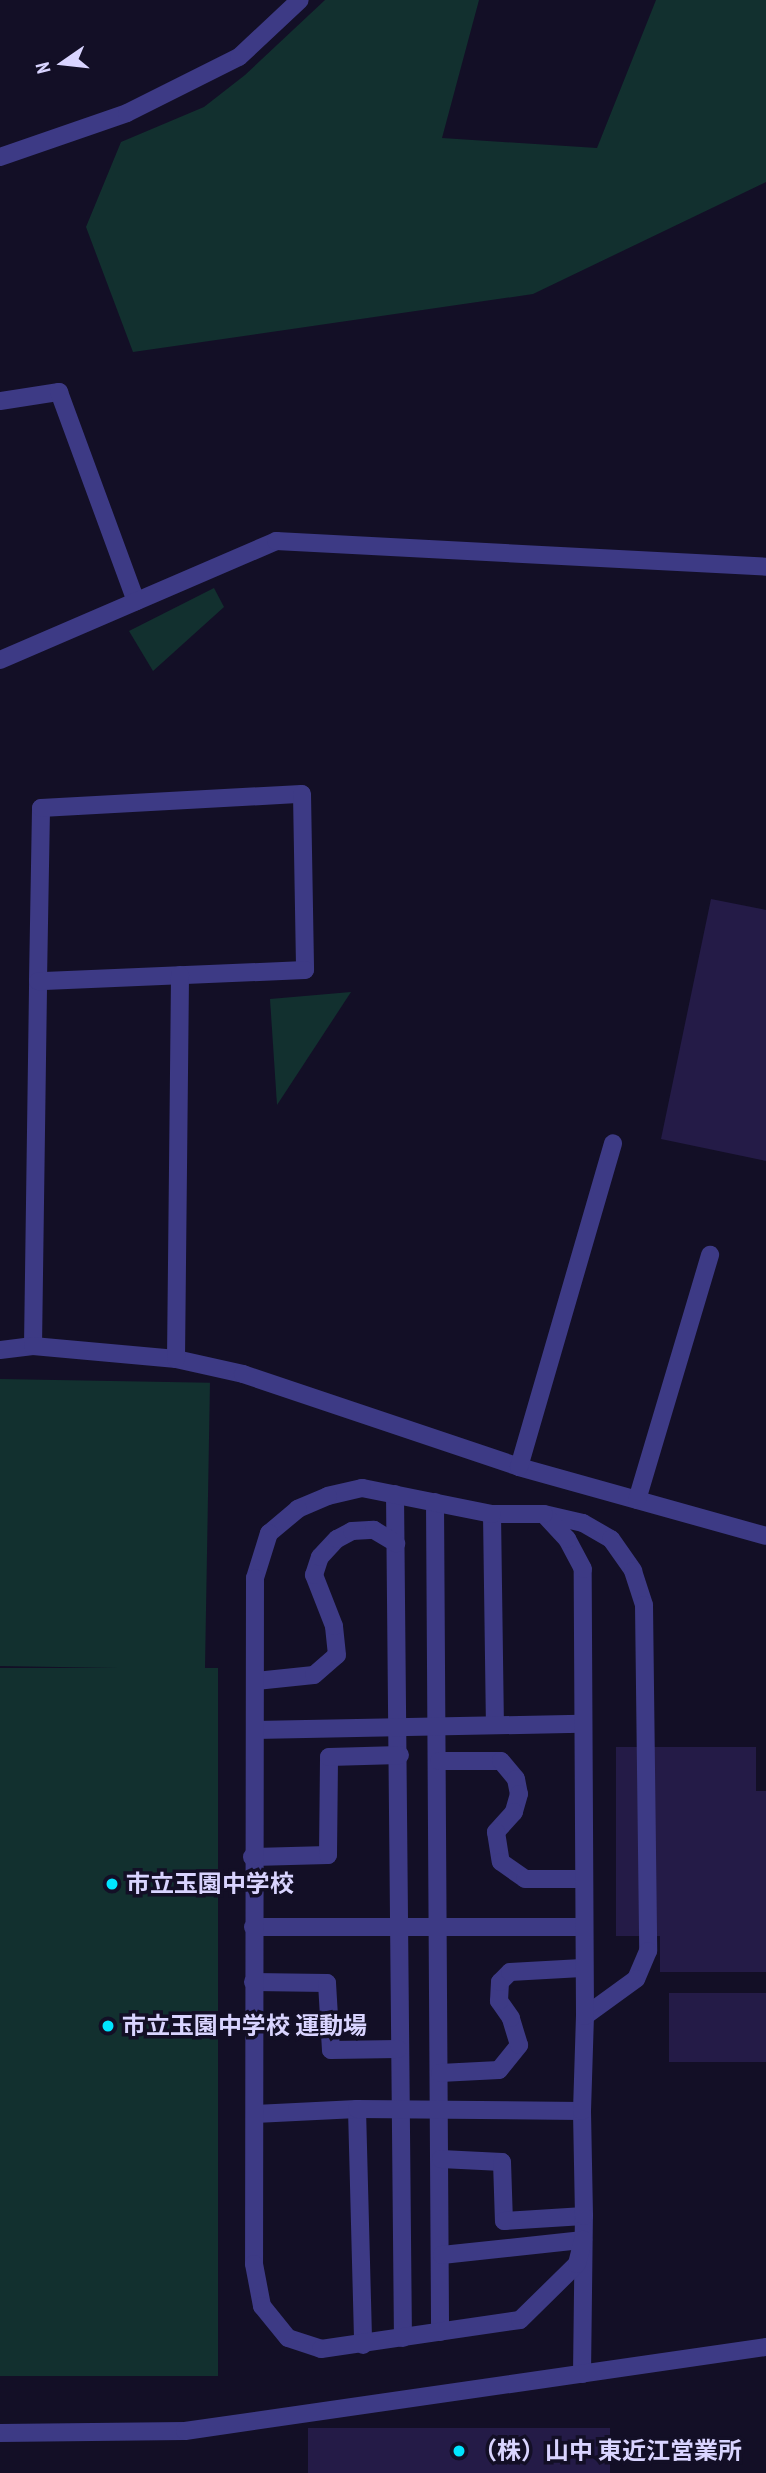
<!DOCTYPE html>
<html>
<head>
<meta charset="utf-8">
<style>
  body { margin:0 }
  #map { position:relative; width:766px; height:2473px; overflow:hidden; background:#130f26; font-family:"PT Sans Narrow","Noto Sans JP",sans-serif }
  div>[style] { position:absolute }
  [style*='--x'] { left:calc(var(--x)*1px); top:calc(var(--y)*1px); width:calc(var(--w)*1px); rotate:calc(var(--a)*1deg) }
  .green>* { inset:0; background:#12302f; transform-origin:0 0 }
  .building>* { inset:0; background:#241b47; transform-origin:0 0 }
  .minor>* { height:18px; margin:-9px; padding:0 9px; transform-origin:9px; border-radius:9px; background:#3d3a85 }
  .dots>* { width:19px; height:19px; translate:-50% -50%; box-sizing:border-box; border:4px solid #130f26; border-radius:50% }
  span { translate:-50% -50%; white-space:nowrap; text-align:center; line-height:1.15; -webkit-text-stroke:7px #130f26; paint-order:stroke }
  .poi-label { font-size:24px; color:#d9d4ff; font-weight:700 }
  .left { translate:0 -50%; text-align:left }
  .north { position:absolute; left:28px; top:28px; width:70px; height:70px; -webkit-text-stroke:5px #130f26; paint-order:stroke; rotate:256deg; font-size:19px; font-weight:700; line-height:28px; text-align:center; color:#d9d4ff }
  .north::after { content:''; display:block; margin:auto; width:24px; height:32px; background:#d9d4ff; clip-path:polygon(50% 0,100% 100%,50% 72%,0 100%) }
</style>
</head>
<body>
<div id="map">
  <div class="green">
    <div style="clip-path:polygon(325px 0,479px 0,442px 138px,597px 148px,656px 0,766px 0,766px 182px,533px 294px,133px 352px,86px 227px,121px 142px,204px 107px,245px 75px)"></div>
    <div style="clip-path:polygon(214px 588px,224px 607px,153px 671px,129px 631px)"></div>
    <div style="clip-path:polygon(351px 992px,277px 1105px,270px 999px)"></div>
    <div style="left:0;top:1379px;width:210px;height:287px;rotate:1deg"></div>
    <div style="left:218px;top:1668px;width:708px;height:218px;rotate:90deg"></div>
  </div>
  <div class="building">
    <div style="clip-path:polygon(711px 899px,766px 910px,766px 1161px,661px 1139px)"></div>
    <div style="clip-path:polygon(616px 1747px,756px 1747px,756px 1791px,766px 1791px,766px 1972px,660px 1972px,660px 1936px,616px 1936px)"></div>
    <div style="left:766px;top:1993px;width:69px;height:97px;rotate:90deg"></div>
    <div style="left:308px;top:2428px;width:302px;height:45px"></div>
  </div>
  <div class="minor">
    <div style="--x:0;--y:157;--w:134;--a:-19.1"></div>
    <div style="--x:127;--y:113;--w:125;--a:-26.6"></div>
    <div style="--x:239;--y:57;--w:83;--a:-43.1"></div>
    <div style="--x:0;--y:401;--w:60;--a:-8.7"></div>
    <div style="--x:59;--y:392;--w:223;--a:69.8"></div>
    <div style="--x:0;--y:660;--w:301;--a:-23.3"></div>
    <div style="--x:276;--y:541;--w:491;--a:3"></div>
    <div style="--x:33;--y:1346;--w:365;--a:-89.2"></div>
    <div style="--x:38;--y:981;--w:173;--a:-89"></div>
    <div style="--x:41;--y:808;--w:261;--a:-3.1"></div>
    <div style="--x:302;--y:794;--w:176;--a:89"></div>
    <div style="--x:305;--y:970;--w:267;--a:177.6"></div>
    <div style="--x:0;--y:1350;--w:33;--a:-7"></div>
    <div style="--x:33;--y:1346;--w:144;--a:5.2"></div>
    <div style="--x:176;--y:1359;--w:69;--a:12.6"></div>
    <div style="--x:243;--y:1374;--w:291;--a:18.6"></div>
    <div style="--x:519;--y:1467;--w:256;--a:15.6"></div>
    <div style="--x:176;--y:1359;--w:384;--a:-89.4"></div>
    <div style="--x:519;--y:1467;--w:337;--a:-73.8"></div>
    <div style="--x:395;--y:1494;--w:844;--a:89.46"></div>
    <div style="--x:637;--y:1500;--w:256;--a:-73.4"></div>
    <div style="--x:435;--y:1502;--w:830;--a:89.65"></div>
    <div style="--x:492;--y:1514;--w:211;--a:89.2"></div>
    <div style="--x:544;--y:1514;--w:40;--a:13"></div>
    <div style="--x:583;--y:1523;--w:32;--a:30"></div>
    <div style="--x:611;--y:1539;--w:39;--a:55"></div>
    <div style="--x:633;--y:1571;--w:36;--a:72"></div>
    <div style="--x:644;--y:1605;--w:346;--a:89.3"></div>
    <div style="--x:648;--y:1951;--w:30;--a:113"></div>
    <div style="--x:636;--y:1979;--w:63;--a:144"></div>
    <div style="--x:256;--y:1681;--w:58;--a:-5.9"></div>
    <div style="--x:314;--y:1675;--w:30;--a:-41"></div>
    <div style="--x:337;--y:1655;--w:29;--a:-96"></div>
    <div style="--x:334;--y:1626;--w:55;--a:-111.4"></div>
    <div style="--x:314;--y:1575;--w:19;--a:-72"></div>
    <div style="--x:320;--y:1557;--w:25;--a:-47"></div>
    <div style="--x:337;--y:1539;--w:17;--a:-28"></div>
    <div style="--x:352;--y:1531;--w:22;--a:-3"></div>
    <div style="--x:374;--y:1530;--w:26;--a:31"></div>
    <div style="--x:255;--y:1730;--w:326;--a:-1.1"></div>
    <div style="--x:439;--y:1761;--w:62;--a:0"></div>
    <div style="--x:501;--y:1761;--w:23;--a:50"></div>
    <div style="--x:516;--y:1779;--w:15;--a:79"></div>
    <div style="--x:519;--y:1794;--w:19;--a:106"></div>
    <div style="--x:514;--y:1812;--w:27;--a:132"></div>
    <div style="--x:496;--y:1832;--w:30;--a:81"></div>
    <div style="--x:501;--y:1862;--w:29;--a:35"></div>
    <div style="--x:525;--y:1879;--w:59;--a:0"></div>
    <div style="--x:252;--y:1857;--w:76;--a:-1.5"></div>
    <div style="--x:328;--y:1855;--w:98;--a:-89.4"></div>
    <div style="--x:329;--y:1757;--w:71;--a:-1.6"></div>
    <div style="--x:253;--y:1927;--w:331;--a:0"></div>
    <div style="--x:253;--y:1982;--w:74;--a:0.8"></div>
    <div style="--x:327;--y:1983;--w:67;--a:86.6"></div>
    <div style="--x:331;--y:2050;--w:67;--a:-0.9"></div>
    <div style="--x:440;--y:2073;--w:59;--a:-2.9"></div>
    <div style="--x:499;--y:2070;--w:32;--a:-51"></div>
    <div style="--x:519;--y:2045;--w:28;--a:-107"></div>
    <div style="--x:511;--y:2018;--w:21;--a:-125"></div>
    <div style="--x:499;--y:2001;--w:19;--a:-87"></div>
    <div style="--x:500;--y:1982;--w:14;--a:-45"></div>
    <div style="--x:510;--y:1972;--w:72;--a:-3.2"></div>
    <div style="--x:357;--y:2109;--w:236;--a:88.5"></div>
    <div style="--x:255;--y:2114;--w:102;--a:-2.8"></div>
    <div style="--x:357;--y:2109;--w:225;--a:0.5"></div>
    <div style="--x:441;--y:2159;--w:61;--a:2.8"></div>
    <div style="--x:502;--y:2162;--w:59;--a:88.1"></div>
    <div style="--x:504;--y:2221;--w:80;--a:-3.6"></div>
    <div style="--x:442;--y:2255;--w:142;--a:-6.1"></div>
    <div style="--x:582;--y:2374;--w:158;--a:-89.3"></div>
    <div style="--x:584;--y:2216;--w:105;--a:-91.1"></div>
    <div style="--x:582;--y:2111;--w:95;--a:-88.2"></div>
    <div style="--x:585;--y:2016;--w:447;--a:-90.3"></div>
    <div style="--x:583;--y:1569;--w:34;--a:-118"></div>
    <div style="--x:567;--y:1539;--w:34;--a:-133"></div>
    <div style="--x:544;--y:1514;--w:52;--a:180"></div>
    <div style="--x:492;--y:1514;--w:133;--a:-168.7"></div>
    <div style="--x:362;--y:1488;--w:35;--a:167"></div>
    <div style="--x:328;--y:1496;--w:33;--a:157"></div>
    <div style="--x:298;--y:1509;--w:38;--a:140"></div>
    <div style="--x:269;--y:1533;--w:47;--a:107.3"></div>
    <div style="--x:255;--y:1578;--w:686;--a:90.08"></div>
    <div style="--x:254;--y:2264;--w:43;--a:79.2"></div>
    <div style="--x:262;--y:2306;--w:41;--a:50.9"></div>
    <div style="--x:288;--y:2338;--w:35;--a:18"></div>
    <div style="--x:321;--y:2349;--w:201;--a:-8.3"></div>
    <div style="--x:520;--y:2320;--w:80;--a:-44.5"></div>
    <div style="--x:577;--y:2264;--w:25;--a:-76"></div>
    <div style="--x:0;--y:2433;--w:185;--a:-0.6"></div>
    <div style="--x:185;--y:2431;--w:587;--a:-8.23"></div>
  </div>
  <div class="dots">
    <div style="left:112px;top:1884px;background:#00e5ff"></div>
    <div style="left:108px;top:2026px;background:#00e5ff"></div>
    <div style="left:459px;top:2451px;background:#00e5ff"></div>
  </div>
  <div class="poi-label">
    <span class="left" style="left:126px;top:1884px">市立玉園中学校</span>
    <span class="left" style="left:122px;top:2026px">市立玉園中学校 運動場</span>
    <span class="left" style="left:473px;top:2451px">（株）山中 東近江営業所</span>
  </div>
  <div class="north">N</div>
</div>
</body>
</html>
